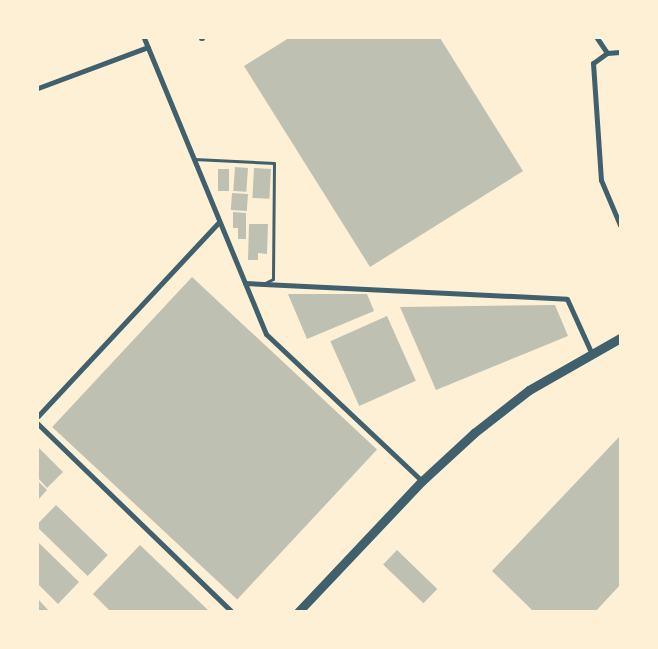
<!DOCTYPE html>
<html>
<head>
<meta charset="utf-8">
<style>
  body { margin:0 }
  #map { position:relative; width:658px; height:649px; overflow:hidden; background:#fdf0d5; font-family:"DM Sans",sans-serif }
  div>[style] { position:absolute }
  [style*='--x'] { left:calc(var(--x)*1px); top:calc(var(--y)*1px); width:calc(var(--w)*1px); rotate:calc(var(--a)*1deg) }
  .building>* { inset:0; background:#bec0b2; transform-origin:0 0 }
  .service>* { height:3px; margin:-1.5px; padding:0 1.5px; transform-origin:1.5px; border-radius:1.5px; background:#3f606c }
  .minor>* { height:5px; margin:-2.5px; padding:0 2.5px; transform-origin:2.5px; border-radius:2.5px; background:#3f606c }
  .tertiary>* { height:9px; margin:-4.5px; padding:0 4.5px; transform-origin:4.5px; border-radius:4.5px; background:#3f606c }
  span { translate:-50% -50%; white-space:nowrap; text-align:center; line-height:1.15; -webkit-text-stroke:5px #fdf0d5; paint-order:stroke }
  .frame { position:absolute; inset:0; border:39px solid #fdf0d5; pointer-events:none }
</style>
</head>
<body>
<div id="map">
  <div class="building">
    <div style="clip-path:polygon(289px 38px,440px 38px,523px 171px,370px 267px,244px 66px)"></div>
    <div style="left:235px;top:167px;width:13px;height:24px;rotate:4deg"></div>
    <div style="left:254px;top:168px;width:17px;height:30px;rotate:3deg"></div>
    <div style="left:218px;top:169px;width:11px;height:22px"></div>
    <div style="left:232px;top:193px;width:16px;height:17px;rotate:4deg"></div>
    <div style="clip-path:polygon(233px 212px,246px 213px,246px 239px,238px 239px,238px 228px,233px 228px)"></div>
    <div style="clip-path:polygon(249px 224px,268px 224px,267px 254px,258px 253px,258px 260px,248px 260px)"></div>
    <div style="left:192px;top:277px;width:253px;height:205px;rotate:43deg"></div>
    <div style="clip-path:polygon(288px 294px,367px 294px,374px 311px,307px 339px)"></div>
    <div style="clip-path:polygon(555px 305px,568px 336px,436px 390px,400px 307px)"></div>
    <div style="left:387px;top:316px;width:71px;height:62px;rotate:66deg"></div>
    <div style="clip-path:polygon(620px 436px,620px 585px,595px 612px,534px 612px,492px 571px)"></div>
    <div style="clip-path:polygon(38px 447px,63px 472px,47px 488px,38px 478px)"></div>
    <div style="clip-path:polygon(38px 481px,47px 490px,38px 500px)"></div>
    <div style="left:56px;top:505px;width:72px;height:29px;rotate:44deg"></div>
    <div style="clip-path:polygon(38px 542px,79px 582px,58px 604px,38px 584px)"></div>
    <div style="clip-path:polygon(140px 545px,210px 612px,111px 612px,93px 594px)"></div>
    <div style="left:397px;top:550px;width:56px;height:20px;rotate:44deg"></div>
    <div style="clip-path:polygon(38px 599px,50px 612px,38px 612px)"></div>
  </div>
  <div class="service">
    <div style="--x:194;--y:159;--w:80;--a:2.9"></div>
    <div style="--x:274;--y:163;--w:116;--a:90.5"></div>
    <div style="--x:273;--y:279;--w:9;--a:153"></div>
  </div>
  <div class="minor">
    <div style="--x:144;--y:38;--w:320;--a:67.6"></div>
    <div style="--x:266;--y:334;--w:214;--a:43.3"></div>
    <div style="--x:201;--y:38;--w:1;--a:0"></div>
    <div style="--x:597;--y:38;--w:18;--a:56"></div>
    <div style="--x:607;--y:53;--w:17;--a:144"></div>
    <div style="--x:593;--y:63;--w:117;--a:86.1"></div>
    <div style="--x:601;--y:180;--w:49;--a:67.1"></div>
    <div style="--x:607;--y:53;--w:13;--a:-4"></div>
    <div style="--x:38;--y:88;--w:117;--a:-20.4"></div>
    <div style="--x:245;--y:283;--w:322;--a:2.8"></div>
    <div style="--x:567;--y:299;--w:58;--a:65.6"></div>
    <div style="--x:38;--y:416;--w:265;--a:-47"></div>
    <div style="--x:38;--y:424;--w:270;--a:44.1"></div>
  </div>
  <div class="tertiary">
    <div style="--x:298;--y:612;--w:180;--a:-46.6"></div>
    <div style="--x:422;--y:481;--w:71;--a:-42.7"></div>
    <div style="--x:474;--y:433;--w:70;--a:-38"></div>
    <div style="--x:529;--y:390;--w:105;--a:-29.7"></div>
  </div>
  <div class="frame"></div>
</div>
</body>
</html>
